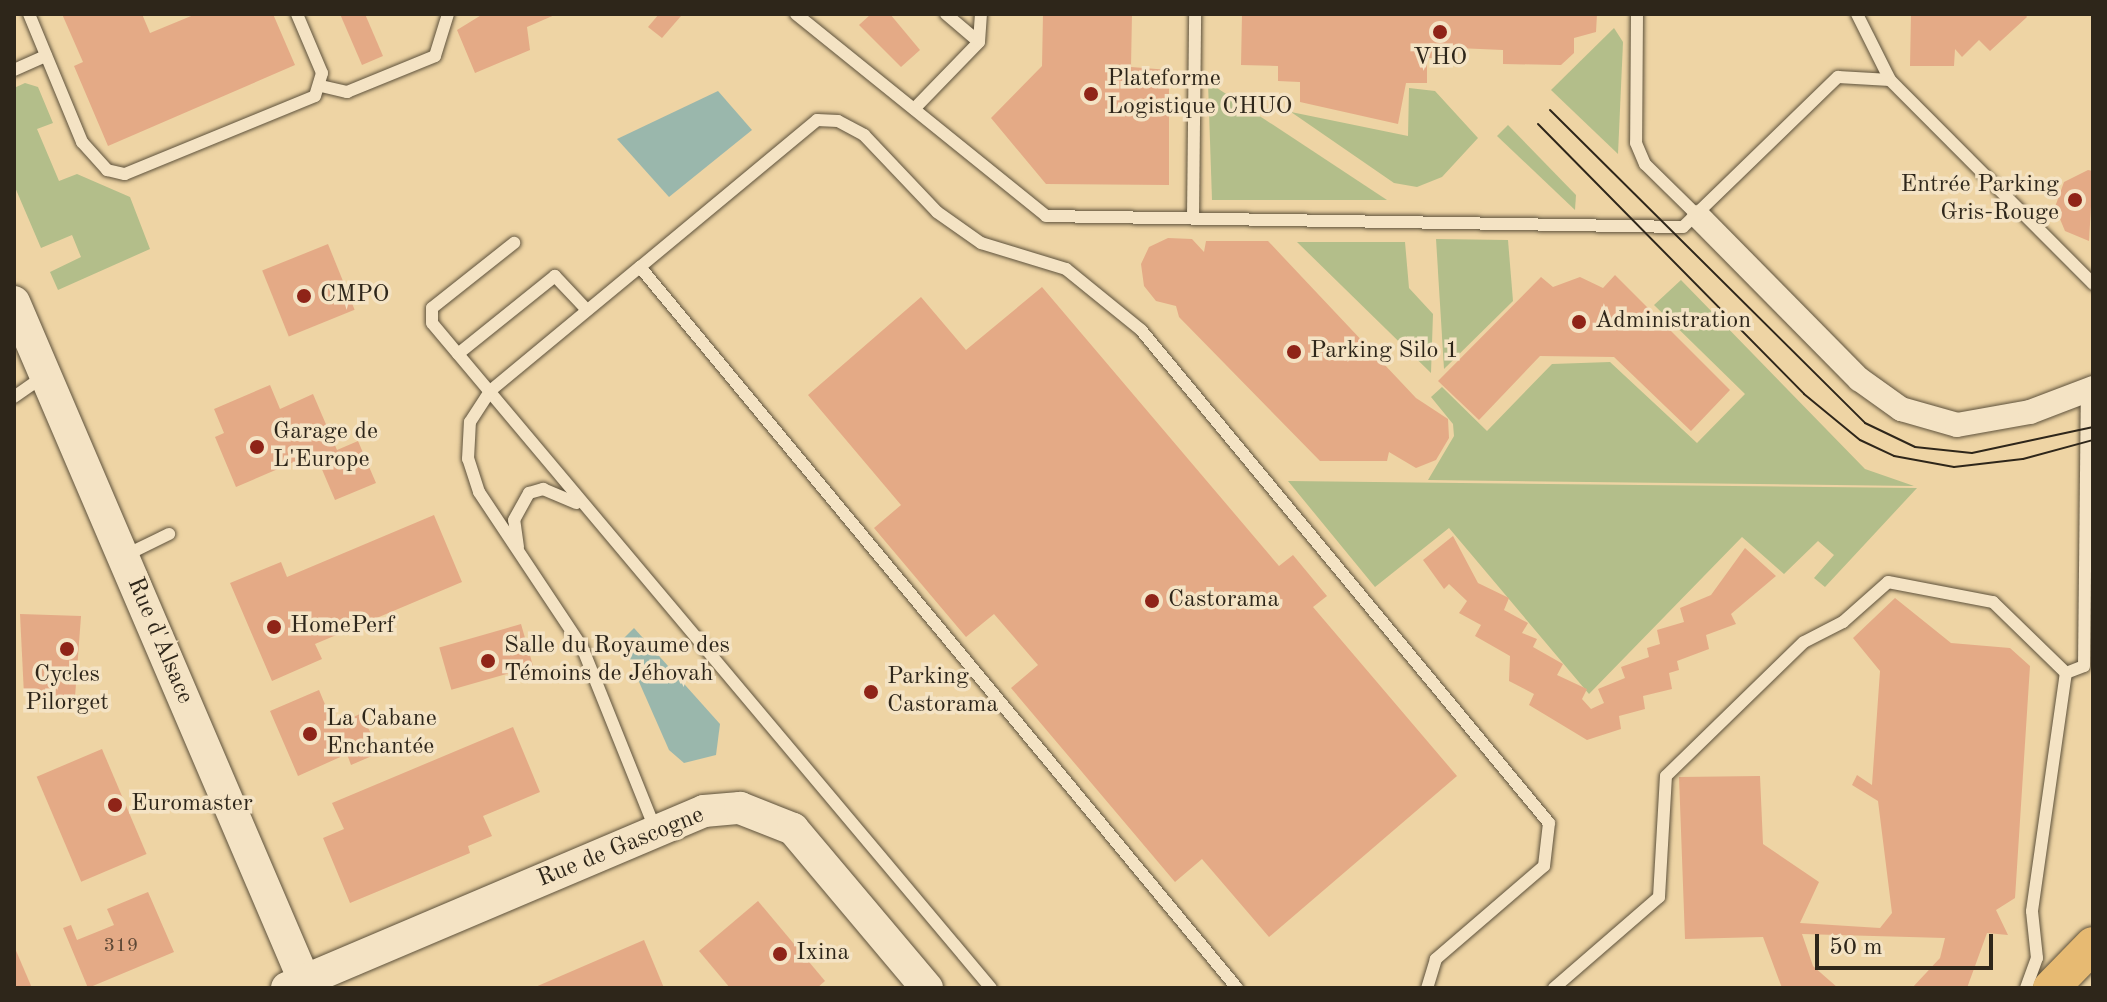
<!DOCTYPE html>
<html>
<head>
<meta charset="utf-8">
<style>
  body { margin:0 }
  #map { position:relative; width:2107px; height:1002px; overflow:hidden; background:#eed4a4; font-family:"Old Standard TT",serif }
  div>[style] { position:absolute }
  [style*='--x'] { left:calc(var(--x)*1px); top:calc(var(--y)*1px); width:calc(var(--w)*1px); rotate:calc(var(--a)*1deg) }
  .green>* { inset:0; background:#b3be8a }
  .water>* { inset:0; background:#9ab7ac }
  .building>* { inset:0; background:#e4aa86; transform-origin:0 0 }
  .roads { filter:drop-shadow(0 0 2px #5e523c) drop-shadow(0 0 2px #5e523c) }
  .lane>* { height:12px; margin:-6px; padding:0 6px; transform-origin:6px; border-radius:6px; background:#f4e3c4 }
  .street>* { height:24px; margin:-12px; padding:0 12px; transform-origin:12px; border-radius:12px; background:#f4e3c4 }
  .secondary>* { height:32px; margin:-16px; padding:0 16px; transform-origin:16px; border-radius:16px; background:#f4e3c4 }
  .primary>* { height:36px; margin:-18px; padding:0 18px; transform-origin:18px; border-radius:18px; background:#e7ba72 }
  .tram>* { height:2px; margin:-1px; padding:0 1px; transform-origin:1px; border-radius:1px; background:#2e261a }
  .dots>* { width:22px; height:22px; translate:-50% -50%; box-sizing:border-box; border:4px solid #f4e3c4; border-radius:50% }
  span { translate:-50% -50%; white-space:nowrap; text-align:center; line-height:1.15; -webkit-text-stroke:7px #f4e3c4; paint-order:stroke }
  .number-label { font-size:20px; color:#5c4735 }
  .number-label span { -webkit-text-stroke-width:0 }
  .poi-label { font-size:24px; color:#2e261a }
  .left { translate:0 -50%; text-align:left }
  .right { translate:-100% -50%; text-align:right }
  .street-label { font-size:24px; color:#2e261a }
  .frame { position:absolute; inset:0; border:16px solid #2e261a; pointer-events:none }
  .scale { position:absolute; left:1815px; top:934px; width:178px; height:36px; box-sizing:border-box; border:4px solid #2e261a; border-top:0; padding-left:10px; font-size:24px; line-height:28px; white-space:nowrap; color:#2e261a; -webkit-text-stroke:6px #f4e3c4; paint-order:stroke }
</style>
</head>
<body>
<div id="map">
  <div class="green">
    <div style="clip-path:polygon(1614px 28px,1623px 42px,1618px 154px,1551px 90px)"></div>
    <div style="clip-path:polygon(1208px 82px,1387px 200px,1212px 200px)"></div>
    <div style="clip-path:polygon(25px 83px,38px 87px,53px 123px,37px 129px,59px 181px,77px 174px,130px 197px,150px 249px,58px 290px,50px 272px,81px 257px,72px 235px,41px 248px,14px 185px,14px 88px)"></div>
    <div style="clip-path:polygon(1409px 88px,1435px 91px,1478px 138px,1442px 177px,1417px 187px,1394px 183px,1291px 112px,1408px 136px)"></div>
    <div style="clip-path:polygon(1508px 125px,1576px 195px,1575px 210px,1497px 136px)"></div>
    <div style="clip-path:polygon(1436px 239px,1508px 240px,1513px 301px,1444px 369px)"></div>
    <div style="clip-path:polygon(1297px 242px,1405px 242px,1409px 288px,1433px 314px,1431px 373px)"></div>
    <div style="clip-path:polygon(1681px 280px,1865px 469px,1914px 486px,1428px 480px,1454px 436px,1453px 424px,1431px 397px,1442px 387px,1487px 431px,1552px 364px,1610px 362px,1697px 443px,1745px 394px,1654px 305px)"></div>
    <div style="clip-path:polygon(1288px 481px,1917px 488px,1825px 587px,1814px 578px,1834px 555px,1818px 541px,1784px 574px,1742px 537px,1589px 694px,1449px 528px,1375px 587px)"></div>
  </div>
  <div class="water">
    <div style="clip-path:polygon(718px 91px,752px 130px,669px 197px,617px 139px)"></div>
    <div style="clip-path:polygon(634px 628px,720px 724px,716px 755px,684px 763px,669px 750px,621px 641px)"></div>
  </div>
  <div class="building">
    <div style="clip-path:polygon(62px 14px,142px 14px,150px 33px,196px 14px,273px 14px,295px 65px,108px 146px,74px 66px,83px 62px)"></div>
    <div style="clip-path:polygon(340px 14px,365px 14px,383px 56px,362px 65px)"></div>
    <div style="clip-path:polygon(483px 14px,557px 14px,527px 27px,530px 50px,475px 73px,457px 30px)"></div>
    <div style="clip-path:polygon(659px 14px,681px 16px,662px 38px,648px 27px)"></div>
    <div style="clip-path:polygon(871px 14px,890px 14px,920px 50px,901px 67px,859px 25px)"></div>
    <div style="clip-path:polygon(1043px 14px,1132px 14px,1131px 67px,1169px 70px,1169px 185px,1046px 184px,991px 118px,1042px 66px)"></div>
    <div style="clip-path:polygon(1242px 14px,1597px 14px,1596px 32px,1574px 38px,1574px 53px,1561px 65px,1503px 64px,1503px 50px,1435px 47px,1436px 58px,1427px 58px,1427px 83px,1406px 83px,1398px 124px,1300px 102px,1300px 82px,1278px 81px,1278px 66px,1241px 65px)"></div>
    <div style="clip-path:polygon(1911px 14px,2025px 14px,2027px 17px,1990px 51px,1979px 40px,1962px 57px,1955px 49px,1954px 66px,1910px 66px)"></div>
    <div style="clip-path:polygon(2088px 170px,2093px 171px,2089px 241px,2065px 231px,2055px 207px,2064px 182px)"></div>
    <div style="clip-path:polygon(1168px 238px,1192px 239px,1204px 252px,1206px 241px,1268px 241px,1416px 398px,1448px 419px,1449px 438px,1436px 460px,1416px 468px,1389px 452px,1387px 461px,1320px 461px,1179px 317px,1176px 306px,1156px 301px,1144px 286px,1141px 264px,1149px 247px)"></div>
    <div style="left:328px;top:244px;width:71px;height:71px;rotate:68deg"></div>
    <div style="clip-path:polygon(1615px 275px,1730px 390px,1691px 431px,1614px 357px,1540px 356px,1479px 420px,1438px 381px,1541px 277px,1553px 287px,1580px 277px,1603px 288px)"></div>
    <div style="clip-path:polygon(1042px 287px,1279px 566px,1293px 555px,1327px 596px,1313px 607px,1457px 776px,1269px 937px,1202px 859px,1175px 882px,1011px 688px,1038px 665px,994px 614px,966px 637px,874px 528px,901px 505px,808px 395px,921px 297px,966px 350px)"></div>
    <div style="clip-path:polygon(270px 385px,280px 409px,313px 394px,337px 450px,358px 441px,376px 483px,335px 500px,315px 453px,236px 487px,215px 437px,224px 433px,214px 409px)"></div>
    <div style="clip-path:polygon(434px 515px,462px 582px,315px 644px,322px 659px,272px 681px,230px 583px,281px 562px,287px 577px)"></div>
    <div style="clip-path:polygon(1453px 536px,1478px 583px,1509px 598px,1504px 610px,1528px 623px,1522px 633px,1537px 639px,1533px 647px,1563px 664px,1557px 675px,1587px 689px,1582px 699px,1591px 709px,1604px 703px,1598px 689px,1625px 678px,1621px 667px,1649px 657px,1647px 648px,1660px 644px,1657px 630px,1684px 622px,1680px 608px,1711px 595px,1745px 548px,1776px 576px,1731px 614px,1736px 624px,1706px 635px,1709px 649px,1677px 661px,1679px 670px,1669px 673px,1672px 689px,1643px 696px,1645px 709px,1619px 716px,1621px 729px,1587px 740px,1529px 705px,1534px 694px,1509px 681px,1510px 656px,1475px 636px,1481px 625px,1459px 613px,1467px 601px,1449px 584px,1444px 589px,1423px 560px)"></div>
    <div style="clip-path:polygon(1895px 598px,1951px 643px,2010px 648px,2030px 666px,2015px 898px,1996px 910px,2008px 935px,1987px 933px,1967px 988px,1912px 988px,1940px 958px,1945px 938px,1802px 934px,1813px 966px,1838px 988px,1782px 988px,1763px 937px,1685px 939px,1679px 777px,1760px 776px,1763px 844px,1819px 882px,1800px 923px,1880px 928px,1892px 913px,1878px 801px,1852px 785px,1857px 775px,1872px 785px,1880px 671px,1853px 638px)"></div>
    <div style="clip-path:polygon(20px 614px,81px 616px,75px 697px,24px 695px)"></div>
    <div style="left:521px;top:624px;width:44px;height:85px;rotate:74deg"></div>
    <div style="clip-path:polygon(319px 690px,334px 726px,362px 713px,379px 753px,351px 765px,347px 754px,298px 776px,270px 711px)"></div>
    <div style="clip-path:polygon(513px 727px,540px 792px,483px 816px,492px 836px,468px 846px,470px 853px,350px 903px,323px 838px,344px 829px,332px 803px)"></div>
    <div style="left:102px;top:749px;width:114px;height:71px;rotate:67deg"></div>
    <div style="clip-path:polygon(148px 892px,174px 952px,88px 988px,63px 928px,71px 925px,77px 940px,114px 925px,107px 909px)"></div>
    <div style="clip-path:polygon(758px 901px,825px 981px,817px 988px,730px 988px,699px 951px)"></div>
    <div style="clip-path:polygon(644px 940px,664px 988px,533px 988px)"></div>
    <div style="clip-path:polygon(14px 946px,32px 988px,14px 988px)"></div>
  </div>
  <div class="roads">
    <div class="lane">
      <div style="--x:29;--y:14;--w:139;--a:67.5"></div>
      <div style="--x:82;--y:142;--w:38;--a:48"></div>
      <div style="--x:107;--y:170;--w:18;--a:13"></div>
      <div style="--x:125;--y:174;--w:205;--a:-22.3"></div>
      <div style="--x:315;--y:96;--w:24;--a:-73"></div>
      <div style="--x:322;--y:73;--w:64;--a:-113"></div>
      <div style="--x:796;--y:14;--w:321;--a:38.9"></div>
      <div style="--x:1046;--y:216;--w:637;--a:0.99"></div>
      <div style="--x:1683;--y:227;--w:216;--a:-44.1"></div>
      <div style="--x:1838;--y:77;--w:52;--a:3.3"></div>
      <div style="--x:1890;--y:80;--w:288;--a:45.1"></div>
      <div style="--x:946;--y:14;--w:43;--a:40.3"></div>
      <div style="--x:1637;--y:14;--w:129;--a:90.4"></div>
      <div style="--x:1636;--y:143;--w:23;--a:67"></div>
      <div style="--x:1645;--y:164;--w:76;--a:44.5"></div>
      <div style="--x:1857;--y:14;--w:74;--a:63.4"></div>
      <div style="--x:14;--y:70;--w:35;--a:-24"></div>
      <div style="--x:321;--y:86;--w:27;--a:13"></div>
      <div style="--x:347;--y:92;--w:95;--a:-22.2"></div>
      <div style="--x:435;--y:56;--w:44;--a:-72.8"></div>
      <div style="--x:914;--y:109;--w:93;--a:-45.9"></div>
      <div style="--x:979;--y:42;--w:28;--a:-86"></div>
      <div style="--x:1193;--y:218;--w:204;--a:-89.4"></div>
      <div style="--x:640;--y:267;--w:230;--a:-39.7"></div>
      <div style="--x:817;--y:120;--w:21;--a:3"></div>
      <div style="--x:838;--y:121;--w:30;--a:28"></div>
      <div style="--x:864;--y:135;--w:106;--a:46.5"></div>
      <div style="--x:937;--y:212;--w:54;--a:35.2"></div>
      <div style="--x:981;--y:243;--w:89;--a:17"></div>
      <div style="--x:1066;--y:269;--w:97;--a:39.1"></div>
      <div style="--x:1141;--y:330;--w:640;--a:50.39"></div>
      <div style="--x:1549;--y:823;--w:43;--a:96.6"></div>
      <div style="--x:1544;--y:866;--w:143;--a:139.3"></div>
      <div style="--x:1436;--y:959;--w:30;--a:107"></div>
      <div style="--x:587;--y:310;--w:47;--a:-133.3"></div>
      <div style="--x:555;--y:276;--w:124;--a:141.2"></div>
      <div style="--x:458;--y:354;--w:828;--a:49.95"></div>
      <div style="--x:458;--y:354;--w:40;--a:-130"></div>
      <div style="--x:432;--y:323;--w:15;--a:-90"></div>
      <div style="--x:432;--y:308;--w:105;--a:-38.4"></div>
      <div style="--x:14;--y:397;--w:35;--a:-35"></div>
      <div style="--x:518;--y:547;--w:27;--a:-98"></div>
      <div style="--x:514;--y:520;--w:31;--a:-61"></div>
      <div style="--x:529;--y:493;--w:15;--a:-16"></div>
      <div style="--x:543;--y:489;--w:36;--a:23"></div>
      <div style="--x:126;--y:555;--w:48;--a:-26"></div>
      <div style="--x:656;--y:831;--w:198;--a:-111.9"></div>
      <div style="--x:582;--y:647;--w:186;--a:-123.6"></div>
      <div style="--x:479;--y:492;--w:35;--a:-108"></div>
      <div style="--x:468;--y:459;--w:37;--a:-87"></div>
      <div style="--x:470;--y:422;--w:37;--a:-57"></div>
      <div style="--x:490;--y:391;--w:195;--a:-39.6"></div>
      <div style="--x:640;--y:267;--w:936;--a:50.37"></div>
      <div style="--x:1554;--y:988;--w:139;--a:-40.9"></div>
      <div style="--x:1659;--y:897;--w:121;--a:-86.7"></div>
      <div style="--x:1666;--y:776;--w:192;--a:-44.2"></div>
      <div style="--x:1804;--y:642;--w:44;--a:-27.1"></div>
      <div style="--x:1843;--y:622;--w:60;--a:-41.6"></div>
      <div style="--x:1888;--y:582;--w:107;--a:10.8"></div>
      <div style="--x:1993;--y:602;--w:102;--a:44.2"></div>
      <div style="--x:2066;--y:673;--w:19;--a:-21"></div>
      <div style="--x:2084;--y:666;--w:275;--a:-89.4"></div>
      <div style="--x:2026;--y:988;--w:32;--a:-70"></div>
      <div style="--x:2037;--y:958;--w:47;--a:-96.1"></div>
      <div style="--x:2032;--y:911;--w:240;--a:-81.9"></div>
    </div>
    <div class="street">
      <div style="--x:1699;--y:217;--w:228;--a:45.4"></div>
      <div style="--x:1859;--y:379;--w:52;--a:35.5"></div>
      <div style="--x:1901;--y:409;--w:58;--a:15.9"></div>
      <div style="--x:1957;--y:425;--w:74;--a:-10.1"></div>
      <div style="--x:2030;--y:412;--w:67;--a:-20.9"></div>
    </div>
    <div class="secondary">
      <div style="--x:14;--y:302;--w:737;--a:66.84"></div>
      <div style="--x:287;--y:988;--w:453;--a:-23"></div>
      <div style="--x:704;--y:811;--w:36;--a:-5"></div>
      <div style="--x:740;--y:808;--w:57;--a:21.6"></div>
      <div style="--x:793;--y:829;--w:208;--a:49.9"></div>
    </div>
    <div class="primary">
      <div style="--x:2051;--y:988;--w:60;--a:-45.7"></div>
    </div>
  </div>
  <div class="tram">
    <div style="--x:1550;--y:110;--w:444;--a:44.8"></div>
    <div style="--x:1865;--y:423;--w:55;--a:25.6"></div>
    <div style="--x:1915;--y:447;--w:57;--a:6"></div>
    <div style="--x:1972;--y:453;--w:124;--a:-12.1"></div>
    <div style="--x:1538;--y:124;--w:379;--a:45.4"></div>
    <div style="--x:1804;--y:394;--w:72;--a:39.4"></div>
    <div style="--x:1860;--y:440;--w:38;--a:25"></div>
    <div style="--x:1894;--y:456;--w:61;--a:10.4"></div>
    <div style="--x:1954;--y:467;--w:69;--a:-6.6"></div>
    <div style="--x:2023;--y:459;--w:73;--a:-15.2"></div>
  </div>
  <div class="dots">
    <div style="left:1440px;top:32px;background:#8f2418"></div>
    <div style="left:1091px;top:94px;background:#8f2418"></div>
    <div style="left:2075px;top:200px;background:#8f2418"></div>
    <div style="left:304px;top:296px;background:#8f2418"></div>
    <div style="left:1579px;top:322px;background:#8f2418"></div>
    <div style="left:1294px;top:352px;background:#8f2418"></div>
    <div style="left:257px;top:447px;background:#8f2418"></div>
    <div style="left:1152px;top:601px;background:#8f2418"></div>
    <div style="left:274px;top:627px;background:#8f2418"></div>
    <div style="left:67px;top:649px;background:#8f2418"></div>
    <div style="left:488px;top:661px;background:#8f2418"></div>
    <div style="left:871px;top:692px;background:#8f2418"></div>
    <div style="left:310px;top:734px;background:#8f2418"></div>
    <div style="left:115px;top:805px;background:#8f2418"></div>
    <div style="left:780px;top:954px;background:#8f2418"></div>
  </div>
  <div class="number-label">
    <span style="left:121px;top:946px">319</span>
  </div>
  <div class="poi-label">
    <span style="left:1440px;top:59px">VHO</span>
    <span class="left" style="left:1107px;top:94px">Plateforme<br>Logistique CHUO</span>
    <span class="right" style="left:2059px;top:200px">Entrée Parking<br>Gris-Rouge</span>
    <span class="left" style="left:320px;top:296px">CMPO</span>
    <span class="left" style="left:1595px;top:322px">Administration</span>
    <span class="left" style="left:1310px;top:352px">Parking Silo 1</span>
    <span class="left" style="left:273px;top:447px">Garage de<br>L'Europe</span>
    <span class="left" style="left:1168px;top:601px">Castorama</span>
    <span class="left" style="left:290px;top:627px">HomePerf</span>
    <span class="left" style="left:504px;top:661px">Salle du Royaume des<br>Témoins de Jéhovah</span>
    <span style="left:67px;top:690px">Cycles<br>Pilorget</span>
    <span class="left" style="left:887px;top:692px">Parking<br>Castorama</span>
    <span class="left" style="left:326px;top:734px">La Cabane<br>Enchantée</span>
    <span class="left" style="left:131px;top:805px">Euromaster</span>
    <span class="left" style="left:796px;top:954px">Ixina</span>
  </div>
  <div class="street-label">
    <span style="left:159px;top:641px;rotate:67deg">Rue d'Alsace</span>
    <span style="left:621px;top:848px;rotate:-22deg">Rue de Gascogne</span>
  </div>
  <div class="frame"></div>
  <div class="scale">50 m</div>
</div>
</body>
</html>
